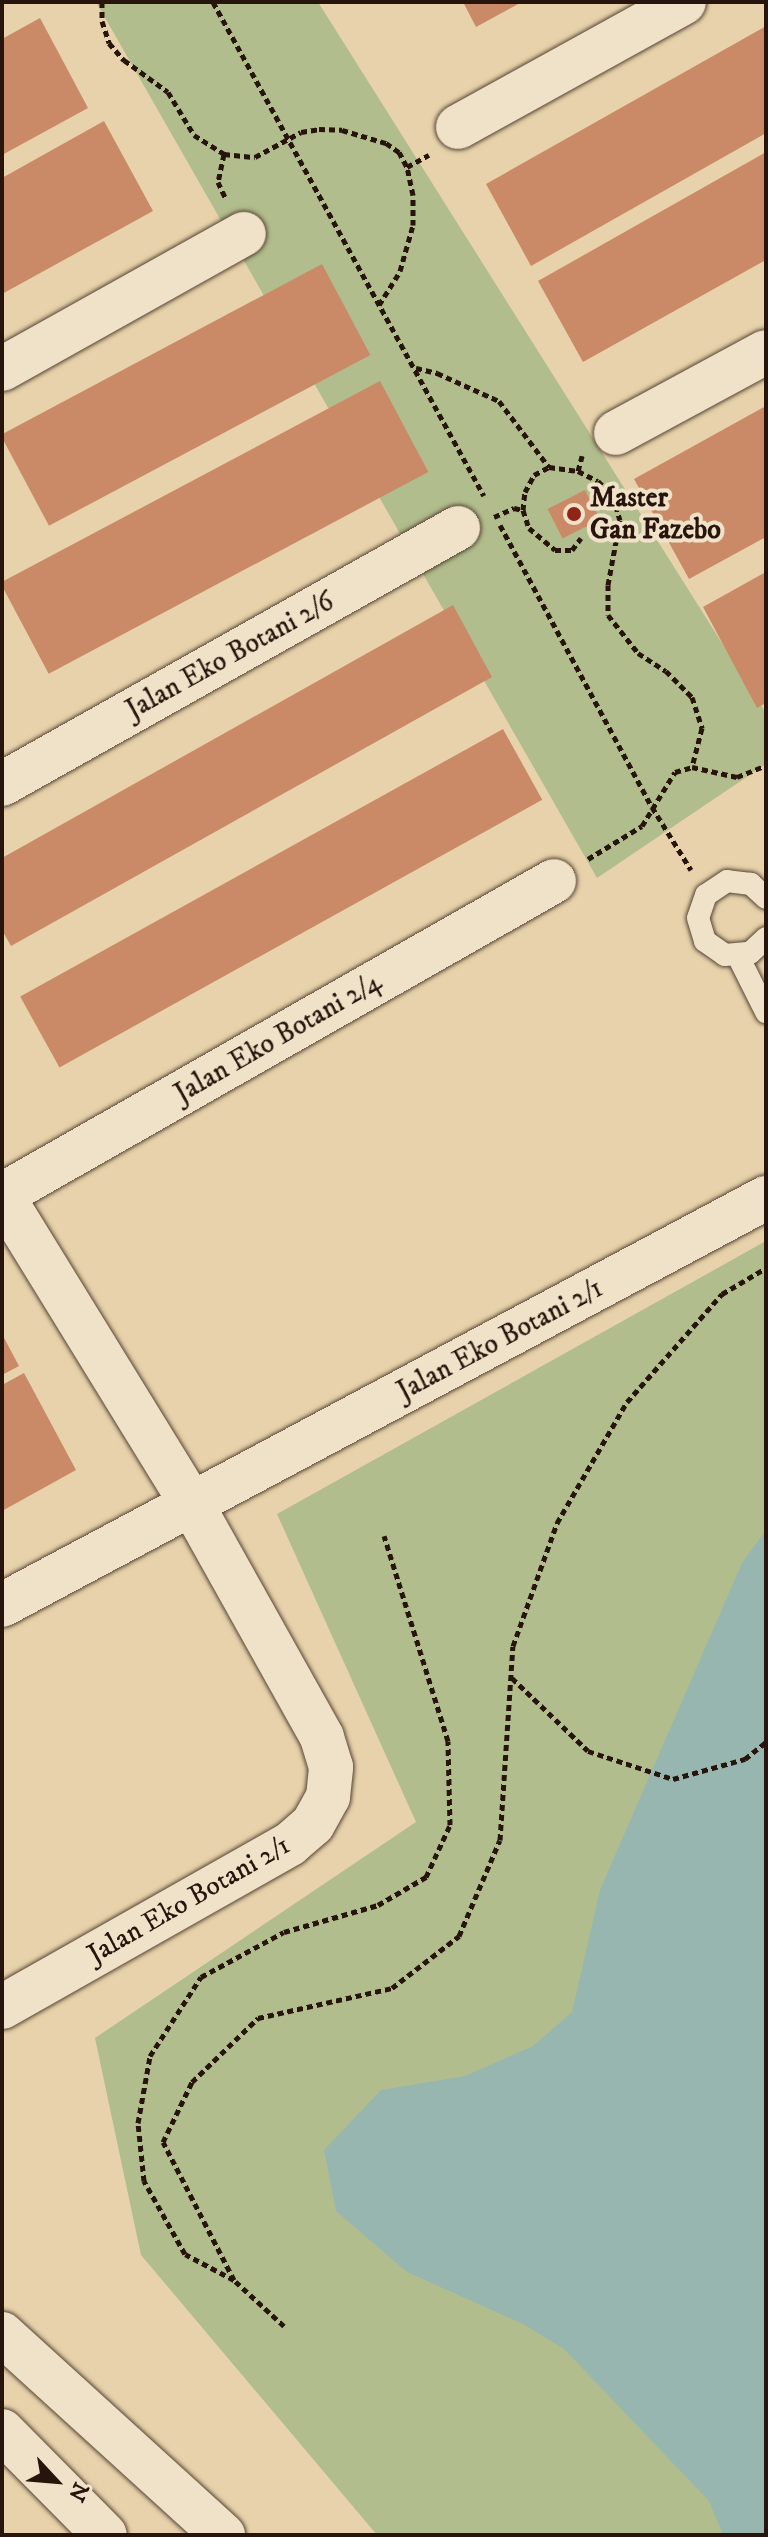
<!DOCTYPE html>
<html>
<head>
<meta charset="utf-8">
<style>
  body { margin:0 }
  #map { position:relative; width:768px; height:2537px; overflow:hidden; background:#e7d2ab; font-family:"IM FELL DW Pica",serif }
  div>[style] { position:absolute }
  [style*='--x'] { left:calc(var(--x)*1px); top:calc(var(--y)*1px); width:calc(var(--w)*1px); rotate:calc(var(--a)*1deg) }
  .green>* { inset:0; background:#b1bd8d }
  .water>* { inset:0; background:#98b6b0 }
  .building>* { inset:0; background:#ca8a67; transform-origin:0 0 }
  .path>* { height:5px; margin-top:-2.5px; transform-origin:0; background:repeating-linear-gradient(90deg,#27140c 0 6px,transparent 0 10px) }
  .roads { filter:drop-shadow(0 0 2px #574434) drop-shadow(0 0 2px #574434) }
  .service>* { height:22px; margin:-11px; padding:0 11px; transform-origin:11px; border-radius:11px; background:#efe2c8 }
  .minor>* { height:44px; margin:-22px; padding:0 22px; transform-origin:22px; border-radius:22px; background:#efe2c8 }
  .secondary>* { height:44px; margin:-22px; padding:0 22px; transform-origin:22px; border-radius:22px; background:#efe2c8 }
  .dots>* { width:22px; height:22px; translate:-50% -50%; box-sizing:border-box; border:4px solid #efe2c8; border-radius:50% }
  span { translate:-50% -50%; white-space:nowrap; text-align:center; line-height:1.15; -webkit-text-stroke:8px #efe2c8; paint-order:stroke }
  .poi-label { font-size:28px; color:#27140c; font-weight:700 }
  .left { translate:0 -50%; text-align:left }
  .street-label { font-size:28px; color:#27140c }
  .frame { position:absolute; inset:0; border:4px solid #27140c; pointer-events:none }
  .north { position:absolute; left:16px; top:2441px; width:80px; height:80px; -webkit-text-stroke:6px #efe2c8; paint-order:stroke; rotate:116deg; font-size:22px; font-weight:700; line-height:32px; text-align:center; color:#27140c }
  .north::after { content:''; display:block; margin:auto; width:28px; height:36px; background:#27140c; clip-path:polygon(50% 0,100% 100%,50% 72%,0 100%) }
</style>
</head>
<body>
<div id="map">
  <div class="green">
    <div style="clip-path:polygon(96px 2px,318px 2px,766px 713px,766px 764px,597px 878px)"></div>
    <div style="clip-path:polygon(766px 1241px,766px 2535px,377px 2535px,141px 2255px,95px 2038px,416px 1822px,277px 1514px)"></div>
  </div>
  <div class="water">
    <div style="clip-path:polygon(766px 1530px,766px 2535px,723px 2535px,709px 2501px,564px 2349px,523px 2324px,407px 2272px,336px 2211px,324px 2150px,381px 2090px,465px 2076px,533px 2046px,572px 2012px,600px 1890px,742px 1563px)"></div>
  </div>
  <div class="building">
    <div style="clip-path:polygon(463px 2px,522px 2px,476px 27px)"></div>
    <div style="clip-path:polygon(40px 18px,88px 108px,2px 155px,2px 39px)"></div>
    <div style="clip-path:polygon(766px 26px,766px 133px,531px 266px,486px 184px)"></div>
    <div style="clip-path:polygon(104px 121px,153px 211px,2px 294px,2px 178px)"></div>
    <div style="clip-path:polygon(766px 152px,766px 260px,583px 362px,538px 281px)"></div>
    <div style="left:322px;top:264px;width:103px;height:364px;rotate:62deg"></div>
    <div style="left:380px;top:381px;width:103px;height:430px;rotate:62deg"></div>
    <div style="clip-path:polygon(766px 406px,766px 537px,689px 579px,634px 479px)"></div>
    <div style="left:585px;top:490px;width:33px;height:42px;rotate:63deg"></div>
    <div style="clip-path:polygon(766px 572px,766px 703px,757px 708px,703px 607px)"></div>
    <div style="clip-path:polygon(453px 605px,492px 677px,11px 946px,2px 930px,2px 858px)"></div>
    <div style="left:503px;top:729px;width:81px;height:552px;rotate:61deg"></div>
    <div style="clip-path:polygon(2px 1334px,19px 1366px,2px 1375px)"></div>
    <div style="clip-path:polygon(24px 1373px,76px 1470px,2px 1511px,2px 1385px)"></div>
  </div>
  <div class="path">
    <div style="--x:102;--y:2;--w:19;--a:90"></div>
    <div style="--x:102;--y:21;--w:23;--a:72"></div>
    <div style="--x:109;--y:43;--w:23;--a:49"></div>
    <div style="--x:124;--y:60;--w:54;--a:36"></div>
    <div style="--x:168;--y:92;--w:50;--a:58.8"></div>
    <div style="--x:194;--y:135;--w:36;--a:32"></div>
    <div style="--x:224;--y:154;--w:31;--a:6"></div>
    <div style="--x:255;--y:157;--w:52;--a:-28.5"></div>
    <div style="--x:301;--y:132;--w:18;--a:-9"></div>
    <div style="--x:319;--y:129;--w:23;--a:2"></div>
    <div style="--x:342;--y:130;--w:46;--a:16.5"></div>
    <div style="--x:386;--y:143;--w:16;--a:35"></div>
    <div style="--x:399;--y:152;--w:17;--a:62"></div>
    <div style="--x:407;--y:167;--w:25;--a:-29"></div>
    <div style="--x:213;--y:2;--w:563;--a:61.25"></div>
    <div style="--x:224;--y:154;--w:29;--a:102"></div>
    <div style="--x:218;--y:182;--w:19;--a:65"></div>
    <div style="--x:379;--y:305;--w:40;--a:-58"></div>
    <div style="--x:400;--y:271;--w:48;--a:-74.2"></div>
    <div style="--x:413;--y:225;--w:30;--a:-90"></div>
    <div style="--x:413;--y:195;--w:29;--a:-102"></div>
    <div style="--x:416;--y:368;--w:22;--a:13"></div>
    <div style="--x:437;--y:373;--w:68;--a:24.3"></div>
    <div style="--x:499;--y:401;--w:83;--a:52.9"></div>
    <div style="--x:578;--y:471;--w:22;--a:27"></div>
    <div style="--x:598;--y:481;--w:21;--a:45"></div>
    <div style="--x:613;--y:496;--w:25;--a:74"></div>
    <div style="--x:620;--y:520;--w:66;--a:100.5"></div>
    <div style="--x:608;--y:585;--w:30;--a:90"></div>
    <div style="--x:608;--y:615;--w:48;--a:51.7"></div>
    <div style="--x:638;--y:653;--w:33;--a:33"></div>
    <div style="--x:666;--y:671;--w:37;--a:45"></div>
    <div style="--x:692;--y:697;--w:33;--a:72"></div>
    <div style="--x:702;--y:728;--w:40;--a:104.4"></div>
    <div style="--x:523;--y:510;--w:19;--a:72"></div>
    <div style="--x:529;--y:528;--w:34;--a:40"></div>
    <div style="--x:555;--y:550;--w:17;--a:0"></div>
    <div style="--x:572;--y:550;--w:15;--a:-53"></div>
    <div style="--x:494;--y:517;--w:22;--a:-24"></div>
    <div style="--x:514;--y:508;--w:9;--a:13"></div>
    <div style="--x:523;--y:510;--w:18;--a:-84"></div>
    <div style="--x:525;--y:492;--w:19;--a:-62"></div>
    <div style="--x:534;--y:475;--w:17;--a:-28"></div>
    <div style="--x:549;--y:467;--w:29;--a:8"></div>
    <div style="--x:578;--y:471;--w:16;--a:-75"></div>
    <div style="--x:500;--y:525;--w:320;--a:61.7"></div>
    <div style="--x:652;--y:807;--w:74;--a:58.2"></div>
    <div style="--x:588;--y:859;--w:63;--a:-31.4"></div>
    <div style="--x:642;--y:826;--w:63;--a:-58.6"></div>
    <div style="--x:675;--y:772;--w:18;--a:-16"></div>
    <div style="--x:692;--y:767;--w:46;--a:12.5"></div>
    <div style="--x:737;--y:777;--w:31;--a:-22"></div>
    <div style="--x:512;--y:1678;--w:105;--a:43.8"></div>
    <div style="--x:588;--y:1751;--w:89;--a:18.2"></div>
    <div style="--x:673;--y:1779;--w:75;--a:-15.5"></div>
    <div style="--x:745;--y:1759;--w:27;--a:-39"></div>
    <div style="--x:234;--y:2280;--w:55;--a:-152"></div>
    <div style="--x:185;--y:2254;--w:84;--a:-119.3"></div>
    <div style="--x:144;--y:2181;--w:58;--a:-95.9"></div>
    <div style="--x:138;--y:2123;--w:68;--a:-79.8"></div>
    <div style="--x:150;--y:2056;--w:94;--a:-57.2"></div>
    <div style="--x:201;--y:1977;--w:94;--a:-28.5"></div>
    <div style="--x:284;--y:1932;--w:98;--a:-16"></div>
    <div style="--x:378;--y:1905;--w:56;--a:-30.3"></div>
    <div style="--x:426;--y:1877;--w:57;--a:-65.2"></div>
    <div style="--x:450;--y:1825;--w:84;--a:-91.4"></div>
    <div style="--x:448;--y:1741;--w:215;--a:-107.3"></div>
    <div style="--x:284;--y:2326;--w:68;--a:-137.4"></div>
    <div style="--x:234;--y:2280;--w:155;--a:-117.2"></div>
    <div style="--x:163;--y:2142;--w:67;--a:-64.2"></div>
    <div style="--x:192;--y:2082;--w:92;--a:-44.1"></div>
    <div style="--x:258;--y:2018;--w:137;--a:-12.6"></div>
    <div style="--x:392;--y:1988;--w:85;--a:-37.8"></div>
    <div style="--x:459;--y:1936;--w:104;--a:-66.9"></div>
    <div style="--x:500;--y:1840;--w:194;--a:-86.2"></div>
    <div style="--x:513;--y:1646;--w:131;--a:-70.3"></div>
    <div style="--x:557;--y:1523;--w:140;--a:-60"></div>
    <div style="--x:627;--y:1402;--w:144;--a:-48.7"></div>
    <div style="--x:722;--y:1294;--w:51;--a:-30.6"></div>
  </div>
  <div class="roads">
    <div class="service">
      <div style="--x:766;--y:898;--w:21;--a:-137"></div>
      <div style="--x:751;--y:884;--w:24;--a:-173"></div>
      <div style="--x:727;--y:881;--w:25;--a:146"></div>
      <div style="--x:706;--y:895;--w:24;--a:109"></div>
      <div style="--x:698;--y:918;--w:24;--a:73"></div>
      <div style="--x:705;--y:941;--w:24;--a:35"></div>
      <div style="--x:725;--y:955;--w:25;--a:-5"></div>
      <div style="--x:750;--y:953;--w:22;--a:-43"></div>
      <div style="--x:738;--y:956;--w:63;--a:63.4"></div>
    </div>
    <div class="minor">
      <div style="--x:458;--y:127;--w:258;--a:-28.9"></div>
      <div style="--x:2;--y:369;--w:277;--a:-29.2"></div>
      <div style="--x:616;--y:433;--w:170;--a:-28.4"></div>
      <div style="--x:2;--y:784;--w:523;--a:-29.31"></div>
      <div style="--x:2;--y:1605;--w:866;--a:-28.05"></div>
      <div style="--x:2;--y:2007;--w:331;--a:-29.5"></div>
      <div style="--x:290;--y:1844;--w:30;--a:-41"></div>
      <div style="--x:313;--y:1824;--w:31;--a:-61"></div>
      <div style="--x:328;--y:1797;--w:30;--a:-84"></div>
      <div style="--x:331;--y:1767;--w:31;--a:-107"></div>
      <div style="--x:322;--y:1737;--w:265;--a:-119.2"></div>
      <div style="--x:193;--y:1506;--w:365;--a:-121.6"></div>
      <div style="--x:2;--y:1195;--w:635;--a:-29.63"></div>
    </div>
    <div class="secondary">
      <div style="--x:2;--y:2334;--w:299;--a:42.3"></div>
      <div style="--x:2;--y:2431;--w:146;--a:45.3"></div>
    </div>
  </div>
  <div class="dots">
    <div style="left:574px;top:514px;background:#8f2418"></div>
  </div>
  <div class="poi-label">
    <span class="left" style="left:590px;top:514px">Master<br>Gan Fazebo</span>
  </div>
  <div class="street-label">
    <span style="left:230px;top:656px;rotate:-29deg">Jalan Eko Botani 2/6</span>
    <span style="left:278px;top:1038px;rotate:-30deg">Jalan Eko Botani 2/4</span>
    <span style="left:500px;top:1340px;rotate:-28deg">Jalan Eko Botani 2/1</span>
    <span style="left:189px;top:1900px;rotate:-30deg">Jalan Eko Botani 2/1</span>
  </div>
  <div class="frame"></div>
  <div class="north">N</div>
</div>
</body>
</html>
